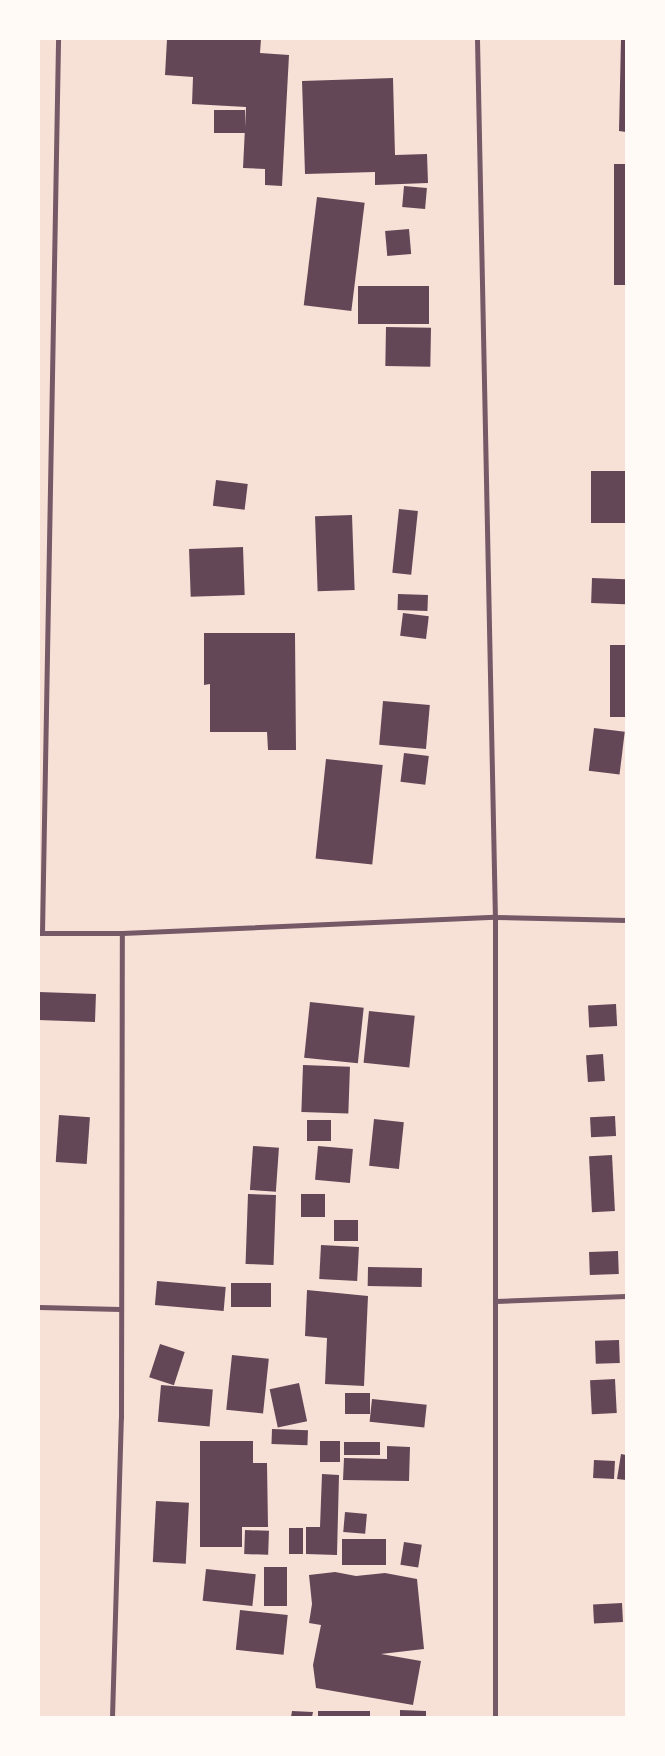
<!DOCTYPE html>
<html>
<head>
<meta charset="utf-8">
<style>
  body { margin:0 }
  #map { position:relative; width:665px; height:1756px; overflow:hidden; background:#f7e1d7; font-family:"Titillium Web",sans-serif }
  div>[style] { position:absolute }
  [style*='--x'] { left:calc(var(--x)*1px); top:calc(var(--y)*1px); width:calc(var(--w)*1px); rotate:calc(var(--a)*1deg) }
  .building>* { inset:0; background:#644757; transform-origin:0 0 }
  .minor>* { height:5px; margin:-2.5px; padding:0 2.5px; transform-origin:2.5px; border-radius:2.5px; background:#755966 }
  span { translate:-50% -50%; white-space:nowrap; text-align:center; line-height:1.15; -webkit-text-stroke:4.5px #fffaf5; paint-order:stroke }
  .frame { position:absolute; inset:0; border:40px solid #fffaf5; pointer-events:none }
</style>
</head>
<body>
<div id="map">
  <div class="building">
    <div style="clip-path:polygon(167px 39px,261px 39px,260px 53px,289px 55px,282px 186px,265px 185px,265px 169px,243px 168px,246px 107px,192px 104px,193px 77px,165px 75px)"></div>
    <div style="clip-path:polygon(621px 39px,626px 39px,626px 132px,619px 131px)"></div>
    <div style="clip-path:polygon(393px 78px,395px 155px,427px 154px,428px 183px,375px 185px,375px 172px,305px 174px,302px 81px)"></div>
    <div style="left:214px;top:110px;width:31px;height:23px"></div>
    <div style="left:614px;top:164px;width:12px;height:121px"></div>
    <div style="left:404px;top:186px;width:23px;height:21px;rotate:5deg"></div>
    <div style="left:317px;top:197px;width:48px;height:109px;rotate:7deg"></div>
    <div style="left:409px;top:229px;width:25px;height:24px;rotate:85deg"></div>
    <div style="left:358px;top:286px;width:71px;height:38px"></div>
    <div style="left:386px;top:327px;width:45px;height:39px;rotate:1deg"></div>
    <div style="left:626px;top:471px;width:52px;height:35px;rotate:90deg"></div>
    <div style="left:216px;top:480px;width:32px;height:26px;rotate:7deg"></div>
    <div style="left:399px;top:509px;width:19px;height:64px;rotate:6deg"></div>
    <div style="left:352px;top:515px;width:75px;height:37px;rotate:88deg"></div>
    <div style="left:243px;top:547px;width:48px;height:54px;rotate:88deg"></div>
    <div style="left:592px;top:578px;width:34px;height:25px;rotate:2deg"></div>
    <div style="left:398px;top:594px;width:30px;height:16px;rotate:2deg"></div>
    <div style="left:403px;top:613px;width:26px;height:23px;rotate:7deg"></div>
    <div style="clip-path:polygon(204px 633px,295px 633px,296px 750px,268px 750px,267px 732px,210px 732px,210px 684px,204px 685px)"></div>
    <div style="left:610px;top:645px;width:16px;height:72px"></div>
    <div style="left:383px;top:701px;width:47px;height:44px;rotate:5deg"></div>
    <div style="left:594px;top:728px;width:31px;height:43px;rotate:7deg"></div>
    <div style="left:404px;top:753px;width:25px;height:29px;rotate:7deg"></div>
    <div style="left:326px;top:759px;width:57px;height:100px;rotate:6deg"></div>
    <div style="left:39px;top:992px;width:57px;height:28px;rotate:2deg"></div>
    <div style="left:310px;top:1002px;width:54px;height:56px;rotate:6deg"></div>
    <div style="left:616px;top:1004px;width:22px;height:28px;rotate:87deg"></div>
    <div style="left:369px;top:1011px;width:46px;height:52px;rotate:6deg"></div>
    <div style="left:603px;top:1054px;width:27px;height:17px;rotate:86deg"></div>
    <div style="left:303px;top:1065px;width:47px;height:47px;rotate:2deg"></div>
    <div style="left:59px;top:1115px;width:31px;height:47px;rotate:4deg"></div>
    <div style="left:615px;top:1116px;width:20px;height:25px;rotate:87deg"></div>
    <div style="left:374px;top:1119px;width:30px;height:47px;rotate:6deg"></div>
    <div style="left:307px;top:1120px;width:24px;height:21px"></div>
    <div style="left:253px;top:1146px;width:26px;height:44px;rotate:4deg"></div>
    <div style="left:318px;top:1146px;width:35px;height:34px;rotate:5deg"></div>
    <div style="left:612px;top:1155px;width:56px;height:23px;rotate:87deg"></div>
    <div style="left:248px;top:1194px;width:28px;height:70px;rotate:2deg"></div>
    <div style="left:301px;top:1194px;width:24px;height:23px"></div>
    <div style="left:334px;top:1220px;width:24px;height:21px"></div>
    <div style="left:321px;top:1245px;width:38px;height:34px;rotate:3deg"></div>
    <div style="left:618px;top:1251px;width:23px;height:29px;rotate:88deg"></div>
    <div style="left:368px;top:1267px;width:54px;height:19px;rotate:1deg"></div>
    <div style="left:157px;top:1281px;width:69px;height:24px;rotate:5deg"></div>
    <div style="left:271px;top:1283px;width:24px;height:40px;rotate:90deg"></div>
    <div style="clip-path:polygon(307px 1290px,368px 1296px,364px 1386px,325px 1384px,327px 1338px,305px 1336px)"></div>
    <div style="left:619px;top:1340px;width:23px;height:24px;rotate:88deg"></div>
    <div style="left:160px;top:1344px;width:26px;height:35px;rotate:18deg"></div>
    <div style="left:232px;top:1355px;width:37px;height:55px;rotate:6deg"></div>
    <div style="left:615px;top:1379px;width:34px;height:25px;rotate:87deg"></div>
    <div style="left:299px;top:1383px;width:39px;height:30px;rotate:78deg"></div>
    <div style="left:161px;top:1385px;width:52px;height:37px;rotate:5deg"></div>
    <div style="left:345px;top:1393px;width:25px;height:21px"></div>
    <div style="left:372px;top:1399px;width:55px;height:23px;rotate:6deg"></div>
    <div style="left:272px;top:1429px;width:36px;height:15px;rotate:2deg"></div>
    <div style="clip-path:polygon(200px 1441px,253px 1441px,253px 1463px,267px 1463px,268px 1527px,242px 1527px,242px 1547px,200px 1547px)"></div>
    <div style="left:340px;top:1441px;width:21px;height:20px;rotate:90deg"></div>
    <div style="left:380px;top:1442px;width:13px;height:36px;rotate:90deg"></div>
    <div style="clip-path:polygon(387px 1446px,410px 1447px,409px 1481px,343px 1480px,344px 1458px,387px 1459px)"></div>
    <div style="clip-path:polygon(621px 1454px,626px 1455px,626px 1480px,617px 1479px)"></div>
    <div style="left:594px;top:1460px;width:21px;height:18px;rotate:3deg"></div>
    <div style="clip-path:polygon(322px 1474px,339px 1475px,337px 1555px,306px 1554px,306px 1527px,320px 1527px)"></div>
    <div style="left:156px;top:1501px;width:33px;height:61px;rotate:3deg"></div>
    <div style="left:345px;top:1512px;width:22px;height:20px;rotate:5deg"></div>
    <div style="left:289px;top:1528px;width:14px;height:26px"></div>
    <div style="left:245px;top:1530px;width:24px;height:24px;rotate:2deg"></div>
    <div style="left:386px;top:1539px;width:26px;height:44px;rotate:90deg"></div>
    <div style="left:404px;top:1542px;width:18px;height:23px;rotate:9deg"></div>
    <div style="left:264px;top:1567px;width:23px;height:39px"></div>
    <div style="left:206px;top:1569px;width:50px;height:32px;rotate:6deg"></div>
    <div style="clip-path:polygon(335px 1572px,356px 1576px,385px 1573px,417px 1579px,424px 1649px,381px 1654px,421px 1661px,413px 1705px,316px 1688px,313px 1665px,321px 1625px,309px 1623px,312px 1604px,309px 1575px)"></div>
    <div style="left:622px;top:1603px;width:19px;height:29px;rotate:87deg"></div>
    <div style="left:240px;top:1610px;width:48px;height:40px;rotate:6deg"></div>
    <div style="clip-path:polygon(400px 1710px,426px 1711px,426px 1717px,400px 1717px)"></div>
    <div style="clip-path:polygon(292px 1711px,313px 1712px,312px 1717px,291px 1717px)"></div>
    <div style="left:318px;top:1711px;width:52px;height:6px"></div>
  </div>
  <div class="minor">
    <div style="--x:477;--y:39;--w:878;--a:88.83"></div>
    <div style="--x:495;--y:917;--w:800;--a:90"></div>
    <div style="--x:40;--y:933;--w:82;--a:0"></div>
    <div style="--x:122;--y:933;--w:373;--a:-2.5"></div>
    <div style="--x:495;--y:917;--w:131;--a:1.3"></div>
    <div style="--x:42;--y:933;--w:894;--a:-88.97"></div>
    <div style="--x:496;--y:1301;--w:130;--a:-2.2"></div>
    <div style="--x:39;--y:1307;--w:81;--a:1.4"></div>
    <div style="--x:112;--y:1717;--w:299;--a:-88.3"></div>
    <div style="--x:121;--y:1418;--w:485;--a:-89.9"></div>
  </div>
  <div class="frame"></div>
</div>
</body>
</html>
